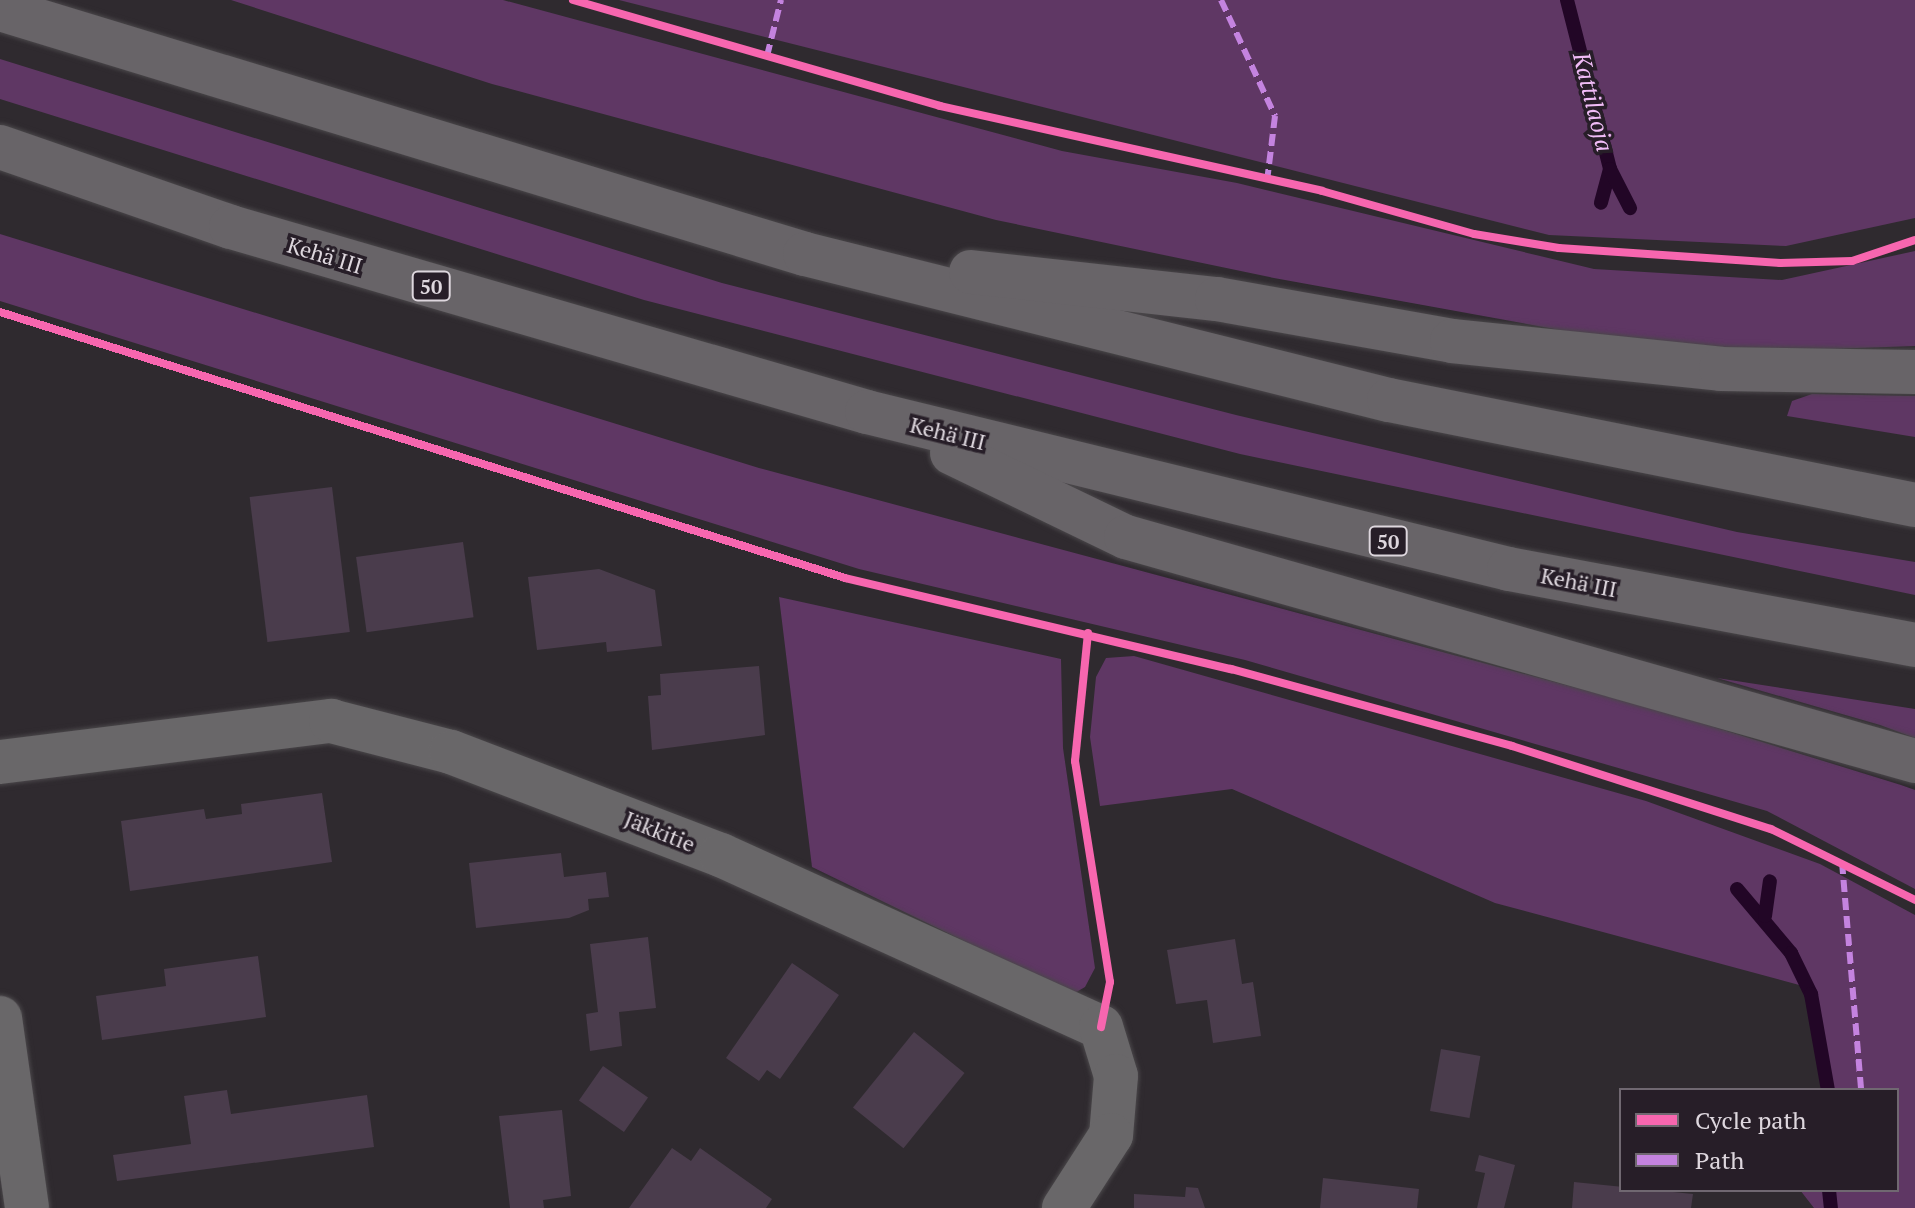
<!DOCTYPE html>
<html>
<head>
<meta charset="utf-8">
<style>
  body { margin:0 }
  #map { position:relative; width:1915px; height:1208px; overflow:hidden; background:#2f2a2f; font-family:"PT Serif",serif }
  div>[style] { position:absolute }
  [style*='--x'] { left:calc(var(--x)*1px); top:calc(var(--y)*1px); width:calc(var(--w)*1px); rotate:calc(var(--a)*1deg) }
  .green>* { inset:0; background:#5f3764 }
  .stream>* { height:14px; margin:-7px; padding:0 7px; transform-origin:7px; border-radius:7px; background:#220626 }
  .building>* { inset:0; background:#4a3c4c; transform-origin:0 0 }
  .roads { filter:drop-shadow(0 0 2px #4a474a) drop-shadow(0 0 2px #4a474a) }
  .minor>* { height:44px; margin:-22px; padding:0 22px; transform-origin:22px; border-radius:22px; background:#696769 }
  .highway>* { height:44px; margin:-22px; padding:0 22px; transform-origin:22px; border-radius:22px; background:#686468 }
  .quiet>* { height:6px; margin-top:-3px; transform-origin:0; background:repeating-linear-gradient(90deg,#c483df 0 12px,transparent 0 18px) }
  .cycleway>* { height:8px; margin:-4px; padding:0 4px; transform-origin:4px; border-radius:4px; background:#f766af }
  span { translate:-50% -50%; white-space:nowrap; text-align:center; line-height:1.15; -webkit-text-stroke:7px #271e28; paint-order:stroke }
  .shield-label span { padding:2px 6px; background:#271e28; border:2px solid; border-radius:6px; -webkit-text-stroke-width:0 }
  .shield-label { font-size:20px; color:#ded7de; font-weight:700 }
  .street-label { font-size:22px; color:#ded7de }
  .water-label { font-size:24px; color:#f0bcf6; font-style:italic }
  .legend { position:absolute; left:1619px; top:1088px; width:280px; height:104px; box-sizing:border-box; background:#271e28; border:2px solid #706871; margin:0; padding:10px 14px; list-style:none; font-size:24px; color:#ded7de }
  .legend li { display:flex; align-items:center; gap:16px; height:40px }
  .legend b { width:40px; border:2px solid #706871 }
</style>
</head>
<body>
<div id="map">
  <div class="green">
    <div style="clip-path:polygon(231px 0,503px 0,1062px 151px,1237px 183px,1594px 269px,1782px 280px,1915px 251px,1915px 346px,1773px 351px,1604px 338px,1274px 278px,996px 220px,492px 84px)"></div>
    <div style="clip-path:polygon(619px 0,1915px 0,1915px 218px,1786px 246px,1549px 235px)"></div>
    <div style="clip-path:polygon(0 59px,722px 283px,1236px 415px,1737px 532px,1915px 562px,1915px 595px,1240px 454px,644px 300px,0 99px)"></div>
    <div style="clip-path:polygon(0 234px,759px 468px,1662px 711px,1901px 785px,1915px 790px,1915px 889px,1767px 811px,1245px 660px,859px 569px,0 301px)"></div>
    <div style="clip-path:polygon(1812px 394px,1915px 396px,1915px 437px,1787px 416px,1792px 401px)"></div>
    <div style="clip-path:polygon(779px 597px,1061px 659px,1063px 748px,1095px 968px,1085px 987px,1073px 994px,812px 867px)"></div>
    <div style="clip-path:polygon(1134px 656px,1646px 801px,1820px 864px,1915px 915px,1915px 1208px,1814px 1208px,1800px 1190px,1897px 1190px,1897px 1090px,1822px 1090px,1814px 989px,1495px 903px,1232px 789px,1100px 806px,1090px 737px,1096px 677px,1106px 658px)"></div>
    <div style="clip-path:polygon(1717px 678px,1915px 709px,1915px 738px,1880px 725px)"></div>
  </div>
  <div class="stream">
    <div style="--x:1567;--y:0;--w:174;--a:75.7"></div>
    <div style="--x:1610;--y:169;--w:35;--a:105"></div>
    <div style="--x:1610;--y:169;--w:44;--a:62.9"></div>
    <div style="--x:1737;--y:889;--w:84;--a:49.8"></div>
    <div style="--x:1791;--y:953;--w:46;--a:64"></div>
    <div style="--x:1811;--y:994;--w:97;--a:80"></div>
    <div style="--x:1765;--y:916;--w:35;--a:-82"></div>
    <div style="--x:1829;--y:1190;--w:18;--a:84"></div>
  </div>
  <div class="building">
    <div style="left:332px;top:487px;width:146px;height:83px;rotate:83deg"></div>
    <div style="left:463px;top:542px;width:76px;height:108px;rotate:82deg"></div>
    <div style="clip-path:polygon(599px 569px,655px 590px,662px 646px,607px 652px,606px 642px,537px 650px,528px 577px)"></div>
    <div style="clip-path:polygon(759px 666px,765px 735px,652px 750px,648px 696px,661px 695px,660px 674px)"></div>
    <div style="clip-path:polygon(322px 793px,332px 862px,130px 891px,121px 821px,204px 809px,206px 819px,242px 814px,241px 804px)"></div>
    <div style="clip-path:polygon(561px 853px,564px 877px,606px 872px,609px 897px,588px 899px,589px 910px,569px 918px,476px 928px,469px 863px)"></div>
    <div style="clip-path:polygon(648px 937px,656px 1008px,619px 1012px,622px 1046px,590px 1051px,586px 1014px,598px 1012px,590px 944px)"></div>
    <div style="clip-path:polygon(1235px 939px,1242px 984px,1253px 982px,1261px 1036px,1213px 1043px,1207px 1000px,1176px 1004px,1167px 950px)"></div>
    <div style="clip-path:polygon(258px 956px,266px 1017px,102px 1040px,96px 996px,166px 986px,164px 969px)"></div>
    <div style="clip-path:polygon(792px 963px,839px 995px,780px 1079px,767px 1070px,759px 1081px,726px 1058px)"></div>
    <div style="left:914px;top:1032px;width:65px;height:97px;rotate:39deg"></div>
    <div style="left:1441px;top:1049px;width:40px;height:63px;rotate:10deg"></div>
    <div style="left:603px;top:1066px;width:55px;height:42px;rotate:35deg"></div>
    <div style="clip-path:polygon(227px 1090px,231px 1114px,367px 1095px,374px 1147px,117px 1181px,113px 1155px,191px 1144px,184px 1096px)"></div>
    <div style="clip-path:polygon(562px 1110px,571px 1196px,543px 1200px,544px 1208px,510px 1208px,499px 1116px)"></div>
    <div style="clip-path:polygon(672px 1148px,691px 1161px,700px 1148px,772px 1199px,766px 1208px,629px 1208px)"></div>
    <div style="clip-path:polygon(1479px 1155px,1515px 1165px,1504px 1208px,1477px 1208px,1485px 1173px,1475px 1171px)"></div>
    <div style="clip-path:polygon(1323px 1178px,1419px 1189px,1417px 1208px,1320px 1208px)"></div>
    <div style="clip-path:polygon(1574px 1182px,1693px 1194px,1691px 1208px,1572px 1208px)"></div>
    <div style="clip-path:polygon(1186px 1187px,1198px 1188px,1205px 1208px,1134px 1208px,1134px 1194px,1185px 1197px)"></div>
  </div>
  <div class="roads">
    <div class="minor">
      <div style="--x:0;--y:762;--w:334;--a:-7.1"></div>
      <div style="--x:331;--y:721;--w:124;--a:14.5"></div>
      <div style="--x:451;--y:752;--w:289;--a:20.9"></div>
      <div style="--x:721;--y:855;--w:417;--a:24.4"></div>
      <div style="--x:1101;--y:1027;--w:51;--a:73"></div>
      <div style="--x:1116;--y:1076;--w:59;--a:94.8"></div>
      <div style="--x:1111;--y:1135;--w:87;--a:122.8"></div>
      <div style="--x:0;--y:1018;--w:192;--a:81.9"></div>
    </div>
    <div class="highway">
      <div style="--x:0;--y:9;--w:841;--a:16.93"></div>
      <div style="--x:805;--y:254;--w:602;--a:14.04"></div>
      <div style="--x:1389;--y:400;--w:536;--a:11.29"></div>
      <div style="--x:0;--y:147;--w:244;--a:19.1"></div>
      <div style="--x:231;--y:227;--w:662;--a:16.22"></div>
      <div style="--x:867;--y:412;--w:661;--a:13.74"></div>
      <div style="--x:1509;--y:569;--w:413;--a:10.6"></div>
      <div style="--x:971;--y:272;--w:247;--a:6.3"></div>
      <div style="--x:1217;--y:299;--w:239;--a:10.1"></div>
      <div style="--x:1452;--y:341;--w:270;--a:5.9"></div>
      <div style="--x:1721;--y:369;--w:194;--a:0.9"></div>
      <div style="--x:952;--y:453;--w:193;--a:25.8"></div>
      <div style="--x:1126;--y:537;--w:820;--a:15.85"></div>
    </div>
  </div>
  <div class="quiet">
    <div style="--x:1221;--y:0;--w:128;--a:65"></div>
    <div style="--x:1275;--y:116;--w:65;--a:97"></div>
    <div style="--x:767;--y:56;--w:58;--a:-76"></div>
    <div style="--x:1842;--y:862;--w:229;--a:85.2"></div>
  </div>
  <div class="cycleway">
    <div style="--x:573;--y:0;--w:382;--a:16.1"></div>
    <div style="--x:940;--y:106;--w:391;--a:12.5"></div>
    <div style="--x:1322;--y:191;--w:158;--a:15.8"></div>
    <div style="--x:1474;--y:234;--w:86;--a:9.4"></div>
    <div style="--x:1559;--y:248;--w:222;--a:3.9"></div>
    <div style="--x:1780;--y:263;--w:72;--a:-1.6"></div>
    <div style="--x:1852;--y:261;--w:66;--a:-18.4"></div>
    <div style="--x:0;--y:312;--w:886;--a:17.47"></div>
    <div style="--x:845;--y:578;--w:397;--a:13.3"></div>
    <div style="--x:1231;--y:669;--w:291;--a:15.3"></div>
    <div style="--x:1512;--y:746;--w:272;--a:17.8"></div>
    <div style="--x:1771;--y:829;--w:161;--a:26.2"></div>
    <div style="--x:1088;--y:633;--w:129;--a:95.8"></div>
    <div style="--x:1075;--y:761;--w:224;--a:81"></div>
    <div style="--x:1110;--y:982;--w:46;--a:101.3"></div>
  </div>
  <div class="shield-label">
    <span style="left:431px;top:286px">50</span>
    <span style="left:1388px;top:541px">50</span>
  </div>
  <div class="street-label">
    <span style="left:325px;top:255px;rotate:17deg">Kehä III</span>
    <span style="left:948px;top:433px;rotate:14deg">Kehä III</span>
    <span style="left:1579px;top:582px;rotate:11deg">Kehä III</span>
    <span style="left:660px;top:831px;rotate:22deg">Jäkkitie</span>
  </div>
  <div class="water-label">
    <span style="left:1593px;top:102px;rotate:76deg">Kattilaoja</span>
  </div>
  <ul class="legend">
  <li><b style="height:10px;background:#f766af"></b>Cycle path</li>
  <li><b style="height:10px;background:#c483df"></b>Path</li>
  </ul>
</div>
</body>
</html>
